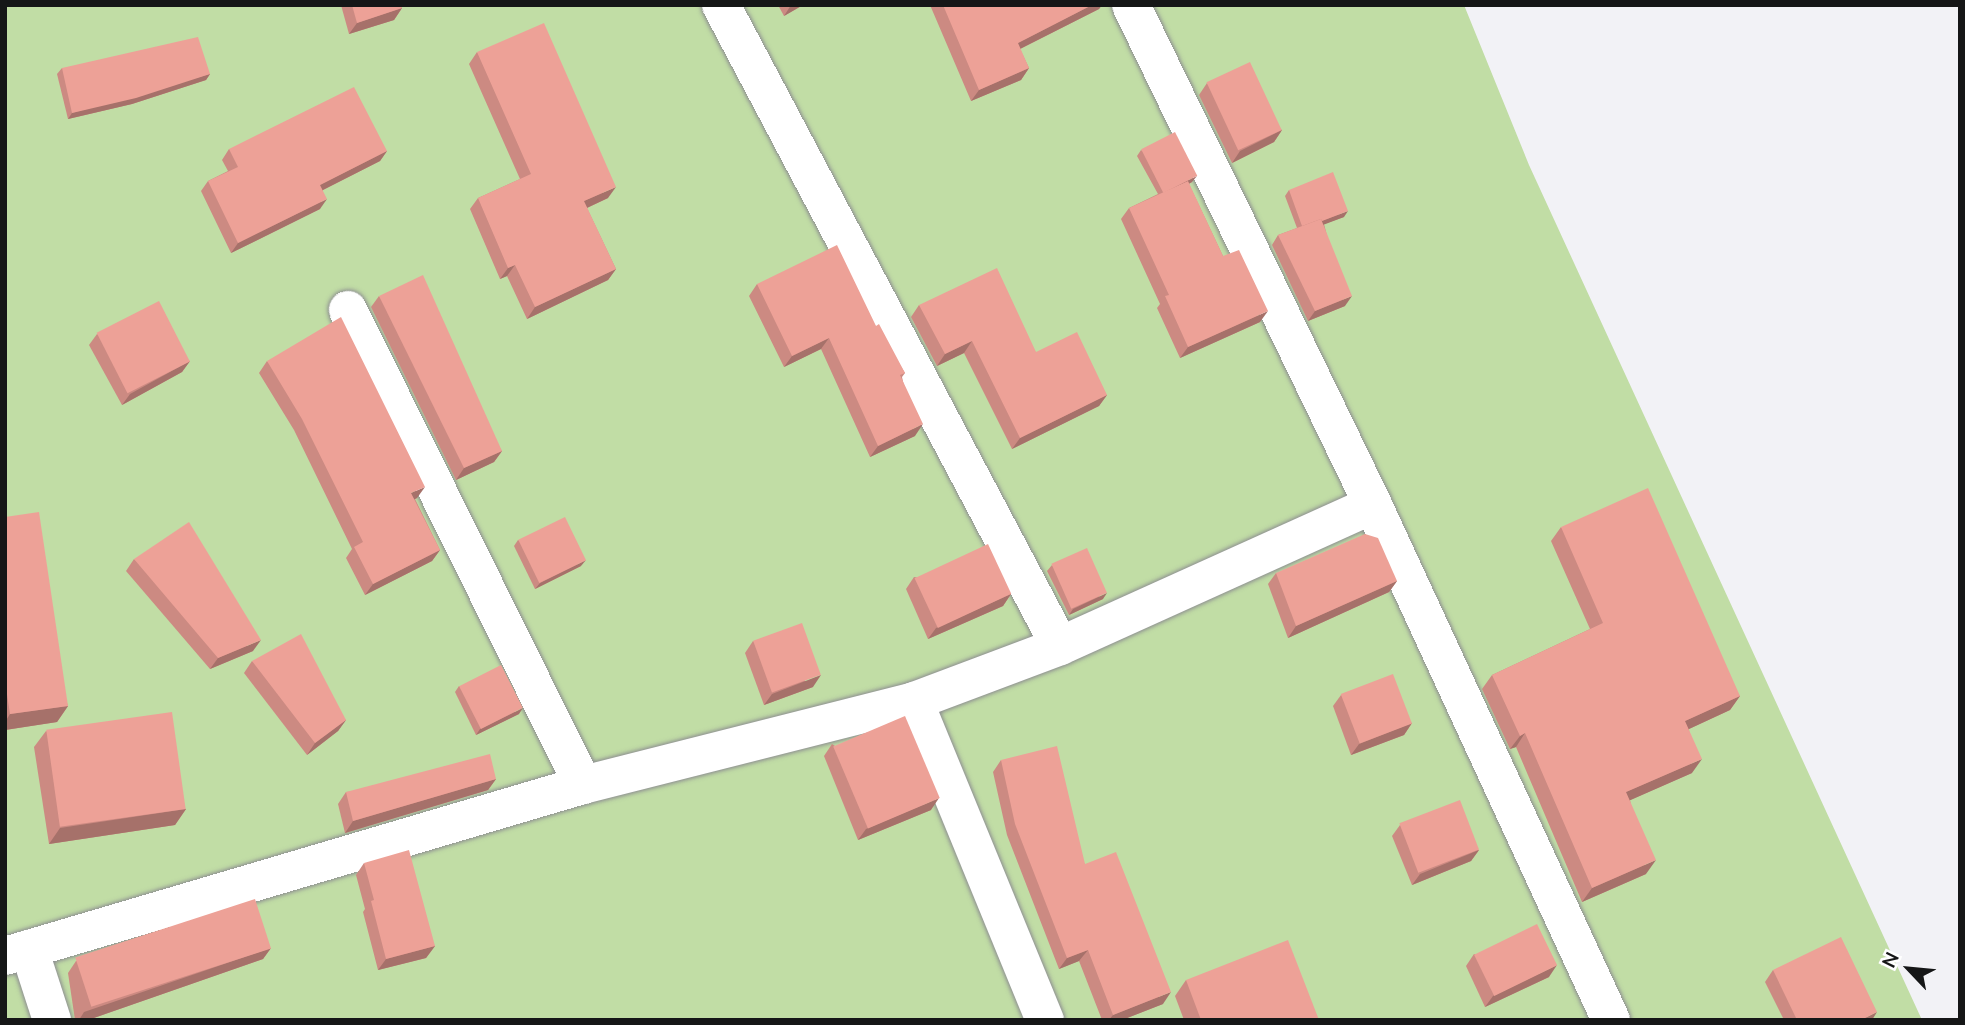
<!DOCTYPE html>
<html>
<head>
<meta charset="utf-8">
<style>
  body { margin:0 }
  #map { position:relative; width:1965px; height:1025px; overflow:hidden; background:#f2f2f6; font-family:Mulish,sans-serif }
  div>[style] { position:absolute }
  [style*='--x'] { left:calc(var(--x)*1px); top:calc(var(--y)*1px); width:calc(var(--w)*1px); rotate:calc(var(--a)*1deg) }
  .green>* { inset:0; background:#c1dda5 }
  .roads { filter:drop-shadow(0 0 2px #8d8e91) drop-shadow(0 0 2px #8d8e91) }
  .minor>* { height:38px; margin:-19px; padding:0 19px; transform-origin:19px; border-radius:19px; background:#fff }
  .wall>* { inset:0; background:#cc8a82 }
  .shaded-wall>* { inset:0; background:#a6716a }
  .building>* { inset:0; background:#eda197; transform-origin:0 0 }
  span { translate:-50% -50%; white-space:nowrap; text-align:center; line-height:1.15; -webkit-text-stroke:7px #fff; paint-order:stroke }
  .frame { position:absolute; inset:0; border:7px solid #151617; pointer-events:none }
  .north { position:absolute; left:1874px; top:934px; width:70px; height:70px; -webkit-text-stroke:5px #fff; paint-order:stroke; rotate:296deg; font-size:19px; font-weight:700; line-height:28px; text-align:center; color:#151617 }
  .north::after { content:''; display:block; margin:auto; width:24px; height:32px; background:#151617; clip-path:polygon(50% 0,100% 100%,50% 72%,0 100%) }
</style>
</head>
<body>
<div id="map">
  <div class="green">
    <div style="clip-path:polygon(5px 5px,1464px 5px,1529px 165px,1922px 1020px,5px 1020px)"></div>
  </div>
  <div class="roads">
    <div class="minor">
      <div style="--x:721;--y:5;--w:725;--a:62.13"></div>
      <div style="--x:1131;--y:5;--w:555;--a:64.17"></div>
      <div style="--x:1373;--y:505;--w:567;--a:65.2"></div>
      <div style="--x:348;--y:310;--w:530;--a:63.68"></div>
      <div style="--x:914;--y:701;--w:345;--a:67.7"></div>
      <div style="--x:29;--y:949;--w:75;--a:72.1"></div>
      <div style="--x:5;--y:956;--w:603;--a:-16.48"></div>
      <div style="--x:583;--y:785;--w:341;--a:-14.2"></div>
      <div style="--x:914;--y:701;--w:156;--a:-20.6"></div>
      <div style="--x:1060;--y:646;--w:343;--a:-24.3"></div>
    </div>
  </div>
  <div class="wall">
    <div style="clip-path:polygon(341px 5px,401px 5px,402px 8px,394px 20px,349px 34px)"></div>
    <div style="clip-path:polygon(778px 5px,803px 5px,784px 16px)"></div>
    <div style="clip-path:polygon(930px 5px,1102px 5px,1099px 9px,1020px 49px,1029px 68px,1021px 80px,971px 101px)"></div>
    <div style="clip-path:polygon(477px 52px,608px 198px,587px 208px,616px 269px,608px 280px,527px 319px,507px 276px,500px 279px,470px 209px,478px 198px,520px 179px,469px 64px)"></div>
    <div style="clip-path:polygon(62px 68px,210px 74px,206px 80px,132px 104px,68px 119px,57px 74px)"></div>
    <div style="clip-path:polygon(1207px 83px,1282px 130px,1274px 142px,1232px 163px,1199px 95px)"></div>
    <div style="clip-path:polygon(229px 149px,387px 151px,380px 161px,323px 190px,320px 209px,231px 253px,201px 191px,208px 181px,228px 171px,222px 160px)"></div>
    <div style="clip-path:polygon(1141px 150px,1192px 182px,1189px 184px,1223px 256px,1260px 322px,1180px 358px,1157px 308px,1160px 304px,1121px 219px,1129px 208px,1158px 194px,1137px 156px)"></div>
    <div style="clip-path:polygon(1289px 190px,1344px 217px,1324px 224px,1345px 306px,1308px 321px,1272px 245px,1278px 235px,1297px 228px,1285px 196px)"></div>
    <div style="clip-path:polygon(757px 284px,876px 326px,905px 373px,902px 377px,915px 436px,870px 457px,821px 349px,784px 367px,749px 296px)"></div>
    <div style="clip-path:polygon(379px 296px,502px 451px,494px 462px,456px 480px,371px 307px)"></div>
    <div style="clip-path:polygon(919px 305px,1036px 352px,1107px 395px,1099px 406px,1012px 449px,964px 353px,937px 366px,911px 317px)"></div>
    <div style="clip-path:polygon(97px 334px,190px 361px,182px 372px,122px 405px,89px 345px)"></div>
    <div style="clip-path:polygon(267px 361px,417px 498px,415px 499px,440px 550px,432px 561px,365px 595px,346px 558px,352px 549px,294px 430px,259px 373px)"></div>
    <div style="clip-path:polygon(5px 517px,68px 706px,57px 722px,5px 730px)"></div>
    <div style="clip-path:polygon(1561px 527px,1740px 696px,1730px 710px,1689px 729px,1692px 773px,1630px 800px,1646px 874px,1582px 902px,1516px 747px,1510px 749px,1482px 689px,1492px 675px,1590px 629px,1551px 541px)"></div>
    <div style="clip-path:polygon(518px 540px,581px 566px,535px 589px,514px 546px)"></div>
    <div style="clip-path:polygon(134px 559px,253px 651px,210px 669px,126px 571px)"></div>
    <div style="clip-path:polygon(1052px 565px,1103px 599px,1069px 615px,1047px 571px)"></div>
    <div style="clip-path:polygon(1276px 573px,1397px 581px,1389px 592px,1288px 638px,1268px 584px)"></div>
    <div style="clip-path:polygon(914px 577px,1011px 594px,1003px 606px,928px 639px,906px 589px)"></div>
    <div style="clip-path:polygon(753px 641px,813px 687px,764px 705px,745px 653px)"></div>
    <div style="clip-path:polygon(252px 661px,346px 720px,338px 731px,307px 755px,244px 673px)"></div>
    <div style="clip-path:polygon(459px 686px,519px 714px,476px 735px,455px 692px)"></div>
    <div style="clip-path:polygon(1341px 695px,1412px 723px,1404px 735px,1351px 755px,1333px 706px)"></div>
    <div style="clip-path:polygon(46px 731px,186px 809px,175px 825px,49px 844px,34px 747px)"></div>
    <div style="clip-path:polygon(832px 744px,931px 810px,858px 840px,824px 756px)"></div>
    <div style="clip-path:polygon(1001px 760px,1085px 864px,1163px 1004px,1122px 1020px,1102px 1020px,1079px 961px,1059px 969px,1007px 835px,993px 772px)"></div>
    <div style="clip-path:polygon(496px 779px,488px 790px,345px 833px,338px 804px,346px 792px)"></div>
    <div style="clip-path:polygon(1400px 825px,1479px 850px,1471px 861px,1412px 885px,1392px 836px)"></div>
    <div style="clip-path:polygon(364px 863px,435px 946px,426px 958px,378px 970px,363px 912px,365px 909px,356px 875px)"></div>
    <div style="clip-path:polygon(271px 948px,263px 959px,88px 1020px,75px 1020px,68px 973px,76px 961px)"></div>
    <div style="clip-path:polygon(1474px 954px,1549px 977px,1485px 1007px,1466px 966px)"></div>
    <div style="clip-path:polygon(1773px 970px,1872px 1020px,1784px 1020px,1765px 982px)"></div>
    <div style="clip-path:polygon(1186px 980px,1319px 1020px,1184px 1020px,1175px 996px)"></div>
  </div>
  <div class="shaded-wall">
    <div style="clip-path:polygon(791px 5px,803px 5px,784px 16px)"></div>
    <div style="clip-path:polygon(1092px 5px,1102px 5px,1099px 9px,1010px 54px,1018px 43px)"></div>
    <div style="clip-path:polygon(402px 8px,394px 20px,349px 34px,357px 23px)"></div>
    <div style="clip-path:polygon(1029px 68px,1021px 80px,971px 101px,979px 90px)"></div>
    <div style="clip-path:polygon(210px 74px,206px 80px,132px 104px,68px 119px,72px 113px)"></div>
    <div style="clip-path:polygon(1282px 130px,1274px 142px,1232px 163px,1240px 151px)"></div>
    <div style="clip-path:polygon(387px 151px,380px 161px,313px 195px,320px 185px)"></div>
    <div style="clip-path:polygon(1197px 176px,1192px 182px,1160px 198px,1164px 192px)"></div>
    <div style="clip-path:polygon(616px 187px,608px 198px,576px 213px,584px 201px)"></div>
    <div style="clip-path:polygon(327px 199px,320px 209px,231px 253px,238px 243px)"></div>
    <div style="clip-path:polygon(1348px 211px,1344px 217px,1299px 234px,1303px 228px)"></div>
    <div style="clip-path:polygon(515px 265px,507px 276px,500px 279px,508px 268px)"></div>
    <div style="clip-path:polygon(616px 269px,608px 280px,527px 319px,535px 307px)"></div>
    <div style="clip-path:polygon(1352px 296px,1345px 306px,1308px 321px,1315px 311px)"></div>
    <div style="clip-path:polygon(1268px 311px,1260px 322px,1180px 358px,1188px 347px)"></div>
    <div style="clip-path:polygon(829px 338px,821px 349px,784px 367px,792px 356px)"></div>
    <div style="clip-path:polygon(972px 341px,964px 353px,937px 366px,945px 354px)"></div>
    <div style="clip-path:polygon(190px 361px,182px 372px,122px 405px,130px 394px)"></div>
    <div style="clip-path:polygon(1107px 395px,1099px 406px,1012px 449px,1020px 438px)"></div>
    <div style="clip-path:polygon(923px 424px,915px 436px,870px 457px,878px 446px)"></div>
    <div style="clip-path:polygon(502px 451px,494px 462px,456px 480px,464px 468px)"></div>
    <div style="clip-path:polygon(425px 487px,417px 498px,403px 505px,411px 493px)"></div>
    <div style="clip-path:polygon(440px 550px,432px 561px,365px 595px,373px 584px)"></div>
    <div style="clip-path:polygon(586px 560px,581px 566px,535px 589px,540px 583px)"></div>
    <div style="clip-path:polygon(1397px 581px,1389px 592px,1288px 638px,1296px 626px)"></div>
    <div style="clip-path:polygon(1107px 593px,1103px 599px,1069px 615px,1073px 609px)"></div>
    <div style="clip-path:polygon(1011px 594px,1003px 606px,928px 639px,936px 628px)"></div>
    <div style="clip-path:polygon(261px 640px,253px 651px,210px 669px,218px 658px)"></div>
    <div style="clip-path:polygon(821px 675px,813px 687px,764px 705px,772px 694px)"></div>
    <div style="clip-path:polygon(1740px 696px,1730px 710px,1676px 735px,1685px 721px)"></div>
    <div style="clip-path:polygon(68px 706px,57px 722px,5px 730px,5px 722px,10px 714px)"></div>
    <div style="clip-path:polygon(523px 708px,519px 714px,476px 735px,480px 729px)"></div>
    <div style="clip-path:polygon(346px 720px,338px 731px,307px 755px,315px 743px)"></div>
    <div style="clip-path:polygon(1412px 723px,1404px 735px,1351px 755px,1359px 744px)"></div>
    <div style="clip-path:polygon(1525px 733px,1516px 747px,1510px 749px,1520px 736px)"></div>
    <div style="clip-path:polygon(1702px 759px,1692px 773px,1617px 806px,1626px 792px)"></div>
    <div style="clip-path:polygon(496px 779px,488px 790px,345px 833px,353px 821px)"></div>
    <div style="clip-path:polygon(939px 798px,931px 810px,858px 840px,866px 829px)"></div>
    <div style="clip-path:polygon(186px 809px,175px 825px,49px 844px,60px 828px)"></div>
    <div style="clip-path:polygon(1479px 850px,1471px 861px,1412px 885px,1420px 874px)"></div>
    <div style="clip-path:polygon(1656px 860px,1646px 874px,1582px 902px,1592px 888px)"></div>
    <div style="clip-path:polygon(435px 946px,426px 958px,378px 970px,386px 959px)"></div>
    <div style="clip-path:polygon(271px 948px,263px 959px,88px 1020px,79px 1020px,84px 1012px)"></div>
    <div style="clip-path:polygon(1088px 950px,1079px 961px,1059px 969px,1067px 958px)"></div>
    <div style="clip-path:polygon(1557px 965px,1549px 977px,1485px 1007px,1493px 996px)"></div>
    <div style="clip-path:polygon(1171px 992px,1163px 1004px,1122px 1020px,1109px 1020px,1113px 1015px)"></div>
    <div style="clip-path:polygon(1877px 1012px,1872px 1020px,1861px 1020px)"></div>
  </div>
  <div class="building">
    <div style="clip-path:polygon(352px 5px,401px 5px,402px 8px,357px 23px)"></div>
    <div style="clip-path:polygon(943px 5px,1092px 5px,1018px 43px,1029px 68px,979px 90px)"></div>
    <div style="clip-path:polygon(544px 23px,616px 187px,584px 201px,616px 269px,535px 307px,515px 265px,508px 268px,478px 198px,531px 174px,477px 52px)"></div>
    <div style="clip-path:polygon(198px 37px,210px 74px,136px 98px,72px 113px,62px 68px)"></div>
    <div style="left:1250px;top:62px;width:75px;height:48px;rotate:65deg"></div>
    <div style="clip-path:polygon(354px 87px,387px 151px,320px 185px,327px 199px,238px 243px,208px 181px,238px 167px,229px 149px)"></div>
    <div style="left:1175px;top:132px;width:49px;height:38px;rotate:63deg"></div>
    <div style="clip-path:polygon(1333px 172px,1348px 211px,1322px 221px,1321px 219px,1302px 226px,1289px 190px)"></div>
    <div style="clip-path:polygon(1188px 181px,1223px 256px,1239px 250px,1268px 311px,1188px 347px,1165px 296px,1169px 295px,1129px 208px)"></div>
    <div style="clip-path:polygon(1321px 219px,1352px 296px,1315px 311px,1278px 235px)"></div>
    <div style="clip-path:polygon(837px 245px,876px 326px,879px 324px,905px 373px,900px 375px,923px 424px,878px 446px,829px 338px,792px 356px,757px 284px)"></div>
    <div style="clip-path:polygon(997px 268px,1036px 352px,1077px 332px,1107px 395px,1020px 438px,972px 341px,945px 354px,919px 305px)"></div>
    <div style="clip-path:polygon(423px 275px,502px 451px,464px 468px,379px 296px)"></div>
    <div style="left:159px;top:301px;width:68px;height:70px;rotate:63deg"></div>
    <div style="clip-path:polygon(341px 317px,425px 487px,411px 493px,440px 550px,373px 584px,354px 547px,363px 542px,302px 419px,267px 361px)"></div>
    <div style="clip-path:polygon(1648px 488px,1740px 696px,1685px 721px,1702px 759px,1626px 792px,1656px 860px,1592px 888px,1525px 733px,1520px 736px,1492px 675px,1603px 623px,1561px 527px)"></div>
    <div style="clip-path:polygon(39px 512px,68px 706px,10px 714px,5px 681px,5px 517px)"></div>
    <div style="left:565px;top:517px;width:48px;height:52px;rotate:64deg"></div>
    <div style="clip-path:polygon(189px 522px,261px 640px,218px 658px,134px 559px)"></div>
    <div style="clip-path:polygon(1365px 534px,1378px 538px,1397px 581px,1296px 626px,1276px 573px)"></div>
    <div style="left:988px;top:544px;width:55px;height:81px;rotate:65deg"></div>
    <div style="left:1087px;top:548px;width:49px;height:39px;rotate:66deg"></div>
    <div style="left:802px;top:623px;width:55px;height:52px;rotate:70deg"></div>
    <div style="clip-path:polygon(301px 634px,346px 720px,315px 743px,252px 661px)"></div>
    <div style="left:501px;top:665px;width:48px;height:47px;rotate:63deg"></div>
    <div style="left:1393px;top:674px;width:53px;height:56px;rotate:69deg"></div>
    <div style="left:172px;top:712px;width:98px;height:127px;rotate:82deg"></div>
    <div style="left:905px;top:716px;width:89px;height:78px;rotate:67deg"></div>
    <div style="clip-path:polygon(1057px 746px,1085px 864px,1116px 852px,1171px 992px,1113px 1015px,1088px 950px,1067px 958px,1015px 824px,1001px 760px)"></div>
    <div style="clip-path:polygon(490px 754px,496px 779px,353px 821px,346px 792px)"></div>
    <div style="left:1460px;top:800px;width:53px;height:65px;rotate:69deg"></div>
    <div style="clip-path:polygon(409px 850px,435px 946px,386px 959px,371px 901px,374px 900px,364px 863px)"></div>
    <div style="left:255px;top:899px;width:52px;height:189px;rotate:72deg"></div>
    <div style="left:1537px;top:924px;width:46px;height:70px;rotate:64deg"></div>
    <div style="clip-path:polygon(1841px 937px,1877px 1012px,1861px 1020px,1797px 1020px,1773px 970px)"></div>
    <div style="clip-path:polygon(1288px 940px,1319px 1020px,1201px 1020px,1186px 980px)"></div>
  </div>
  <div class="frame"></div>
  <div class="north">N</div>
</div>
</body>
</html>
